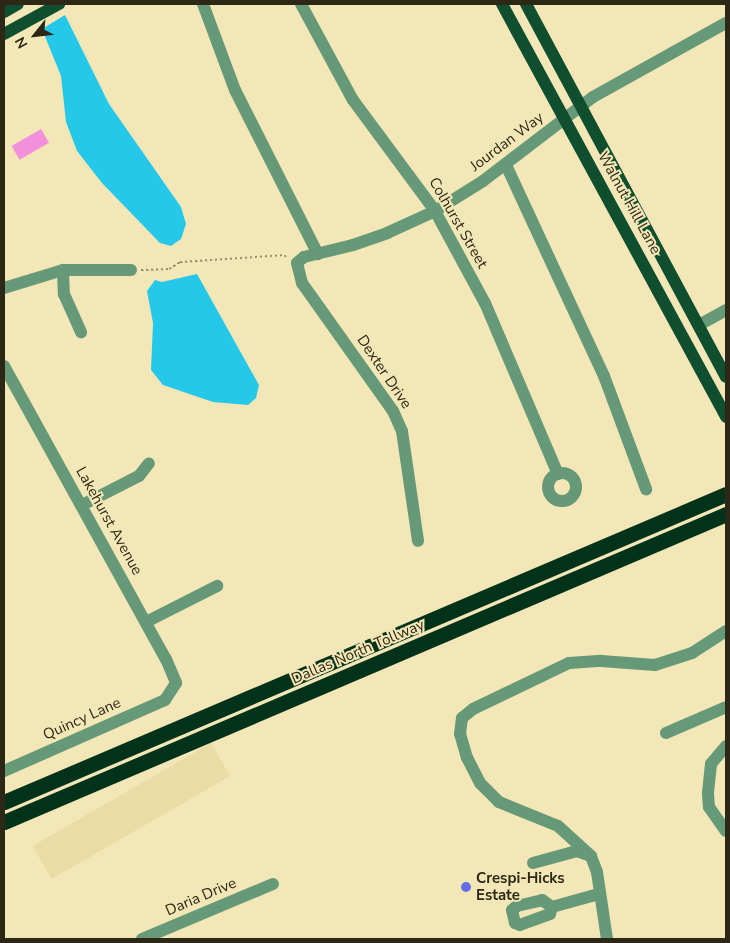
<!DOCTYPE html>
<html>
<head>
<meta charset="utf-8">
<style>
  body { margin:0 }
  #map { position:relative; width:730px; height:943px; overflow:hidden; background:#f3e7b7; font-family:"Nunito Sans",sans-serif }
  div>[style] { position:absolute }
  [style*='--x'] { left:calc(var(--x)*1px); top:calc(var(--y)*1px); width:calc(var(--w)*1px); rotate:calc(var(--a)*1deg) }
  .built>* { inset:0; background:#eadca4; transform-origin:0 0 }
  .green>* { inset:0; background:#f290dc; transform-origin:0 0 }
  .water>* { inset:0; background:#25c8e9 }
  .path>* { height:2px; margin-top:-1px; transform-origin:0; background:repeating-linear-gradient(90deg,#968e6c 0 2.5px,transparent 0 5px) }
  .minor>* { height:12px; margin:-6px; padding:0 6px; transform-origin:6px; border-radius:6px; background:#669978 }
  .minor>.ring { margin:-6px; padding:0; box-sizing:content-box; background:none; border:12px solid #669978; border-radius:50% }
  .major>* { height:12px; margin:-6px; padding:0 6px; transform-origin:6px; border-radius:6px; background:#0f4e2e }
  .highway>* { height:15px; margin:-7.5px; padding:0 7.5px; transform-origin:7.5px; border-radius:7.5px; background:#03321b }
  .dots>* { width:14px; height:14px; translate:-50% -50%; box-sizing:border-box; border:2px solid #f3e7b7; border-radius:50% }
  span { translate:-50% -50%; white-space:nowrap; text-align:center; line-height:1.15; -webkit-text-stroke:4px #f3e7b7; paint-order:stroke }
  .street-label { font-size:15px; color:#2c2815 }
  .poi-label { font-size:15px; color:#2c2815; font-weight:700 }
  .left { translate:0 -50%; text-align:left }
  .frame { position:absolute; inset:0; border:5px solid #2c2815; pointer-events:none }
  .north { position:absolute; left:10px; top:10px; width:50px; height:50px; -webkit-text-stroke:4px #f3e7b7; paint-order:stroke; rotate:241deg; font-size:14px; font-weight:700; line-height:20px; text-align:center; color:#2c2815 }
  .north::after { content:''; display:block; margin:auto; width:18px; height:22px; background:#2c2815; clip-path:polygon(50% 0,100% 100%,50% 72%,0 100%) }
</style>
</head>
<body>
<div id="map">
  <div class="built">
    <div style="left:211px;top:743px;width:38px;height:206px;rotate:60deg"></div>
  </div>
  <div class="green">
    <div style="left:41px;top:129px;width:16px;height:34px;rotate:60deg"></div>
  </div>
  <div class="water">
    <div style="clip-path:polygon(65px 15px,109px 104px,181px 207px,186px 224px,181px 239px,171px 246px,160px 243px,102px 183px,77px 151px,66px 122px,61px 76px,42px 29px)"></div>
    <div style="clip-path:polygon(197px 274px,259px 385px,256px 398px,248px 405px,213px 402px,163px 385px,151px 370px,153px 323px,147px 291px,155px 280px,162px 282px)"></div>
  </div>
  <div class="path">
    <div style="--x:141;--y:270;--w:28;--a:-2"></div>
    <div style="--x:169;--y:269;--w:13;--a:-32"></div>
    <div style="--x:180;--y:262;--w:105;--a:-3.8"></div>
    <div style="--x:285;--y:255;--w:4;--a:76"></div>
  </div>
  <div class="minor">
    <div style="--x:203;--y:4;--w:92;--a:69.6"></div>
    <div style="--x:235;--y:90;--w:184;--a:63.2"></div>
    <div style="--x:301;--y:4;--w:109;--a:61.6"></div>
    <div style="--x:353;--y:100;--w:138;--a:53.5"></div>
    <div style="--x:435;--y:211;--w:105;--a:61.5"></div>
    <div style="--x:485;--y:303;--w:186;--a:66.9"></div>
    <div style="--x:506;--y:165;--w:233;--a:65.1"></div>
    <div style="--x:604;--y:376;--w:121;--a:69.6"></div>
    <div style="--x:297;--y:263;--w:9;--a:-41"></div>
    <div style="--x:304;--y:257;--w:50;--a:-13.8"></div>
    <div style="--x:353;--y:245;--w:36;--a:-19"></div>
    <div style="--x:387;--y:233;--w:53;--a:-24.6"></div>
    <div style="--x:435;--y:211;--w:57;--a:-32"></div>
    <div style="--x:483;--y:181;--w:138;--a:-37.4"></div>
    <div style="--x:593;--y:97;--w:152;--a:-29.1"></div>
    <div style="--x:297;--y:263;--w:21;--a:76"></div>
    <div style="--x:302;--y:283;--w:157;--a:54.6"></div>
    <div style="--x:393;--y:411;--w:22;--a:66"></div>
    <div style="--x:402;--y:431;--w:111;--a:81.7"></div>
    <div style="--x:63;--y:270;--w:24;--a:88"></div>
    <div style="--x:64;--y:294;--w:42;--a:65.9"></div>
    <div style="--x:4;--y:288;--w:62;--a:-17"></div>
    <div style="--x:63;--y:270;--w:68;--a:0"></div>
    <div style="--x:699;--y:325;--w:31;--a:-29"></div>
    <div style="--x:4;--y:366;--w:335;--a:61.1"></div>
    <div style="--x:166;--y:659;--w:26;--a:67"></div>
    <div style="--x:176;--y:683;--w:20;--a:123"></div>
    <div style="--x:165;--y:700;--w:176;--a:156.2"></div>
    <div class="ring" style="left:548px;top:473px;width:16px;height:16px"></div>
    <div style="--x:82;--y:505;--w:64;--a:-27"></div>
    <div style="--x:139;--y:476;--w:16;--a:-52"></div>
    <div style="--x:146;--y:622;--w:80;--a:-26.9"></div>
    <div style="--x:666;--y:733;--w:65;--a:-23.4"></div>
    <div style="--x:726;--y:746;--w:23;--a:130"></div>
    <div style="--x:711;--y:764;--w:30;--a:96"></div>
    <div style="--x:708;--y:794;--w:13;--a:86"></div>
    <div style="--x:709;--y:807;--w:29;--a:55"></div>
    <div style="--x:533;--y:863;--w:46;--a:-15.3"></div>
    <div style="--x:577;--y:851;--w:15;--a:20"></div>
    <div style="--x:542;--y:900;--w:12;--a:35"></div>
    <div style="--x:552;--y:907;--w:7;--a:106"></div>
    <div style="--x:550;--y:914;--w:32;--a:160"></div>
    <div style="--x:520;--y:925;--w:5;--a:-158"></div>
    <div style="--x:515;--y:923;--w:13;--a:-103"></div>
    <div style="--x:512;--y:910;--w:6;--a:-39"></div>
    <div style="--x:517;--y:906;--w:26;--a:-13"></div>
    <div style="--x:552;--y:907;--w:49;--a:-15.5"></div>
    <div style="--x:142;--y:939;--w:142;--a:-22.8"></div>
    <div style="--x:607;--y:939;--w:68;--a:-98.5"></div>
    <div style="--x:597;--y:872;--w:17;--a:-111"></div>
    <div style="--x:591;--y:856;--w:45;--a:-137.7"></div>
    <div style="--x:558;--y:826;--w:64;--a:-157.9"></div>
    <div style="--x:499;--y:802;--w:27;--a:-135"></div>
    <div style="--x:480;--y:783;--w:28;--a:-117"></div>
    <div style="--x:467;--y:758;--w:25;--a:-106"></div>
    <div style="--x:460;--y:734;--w:16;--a:-83"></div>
    <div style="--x:462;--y:718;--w:14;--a:-39"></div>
    <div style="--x:473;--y:709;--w:106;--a:-25.6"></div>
    <div style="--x:569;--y:663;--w:32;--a:-4"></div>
    <div style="--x:601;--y:661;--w:54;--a:4.2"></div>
    <div style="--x:655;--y:665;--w:39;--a:-18"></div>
    <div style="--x:692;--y:653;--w:40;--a:-32.9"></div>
  </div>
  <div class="major">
    <div style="--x:502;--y:4;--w:470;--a:61.5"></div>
    <div style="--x:526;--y:4;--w:423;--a:61.8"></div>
    <div style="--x:4;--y:12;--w:16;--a:-30"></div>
    <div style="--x:4;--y:34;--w:63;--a:-28.6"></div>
  </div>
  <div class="highway">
    <div style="--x:4;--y:802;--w:785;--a:-23.1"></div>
    <div style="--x:4;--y:822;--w:785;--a:-23.1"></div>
  </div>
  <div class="dots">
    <div style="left:466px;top:887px;background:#636ee6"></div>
  </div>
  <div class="street-label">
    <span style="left:507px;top:142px;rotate:-37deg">Jourdan Way</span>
    <span style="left:629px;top:203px;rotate:61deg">Walnut Hill Lane</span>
    <span style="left:458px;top:223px;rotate:60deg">Colhurst Street</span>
    <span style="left:384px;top:372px;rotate:56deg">Dexter Drive</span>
    <span style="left:109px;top:521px;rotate:61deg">Lakehurst Avenue</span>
    <span style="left:358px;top:652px;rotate:-23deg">Dallas North Tollway</span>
    <span style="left:82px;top:719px;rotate:-24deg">Quincy Lane</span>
    <span style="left:201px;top:897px;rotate:-23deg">Daria Drive</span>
  </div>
  <div class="poi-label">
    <span class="left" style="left:476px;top:887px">Crespi-Hicks<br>Estate</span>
  </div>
  <div class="frame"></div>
  <div class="north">N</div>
</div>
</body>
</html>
